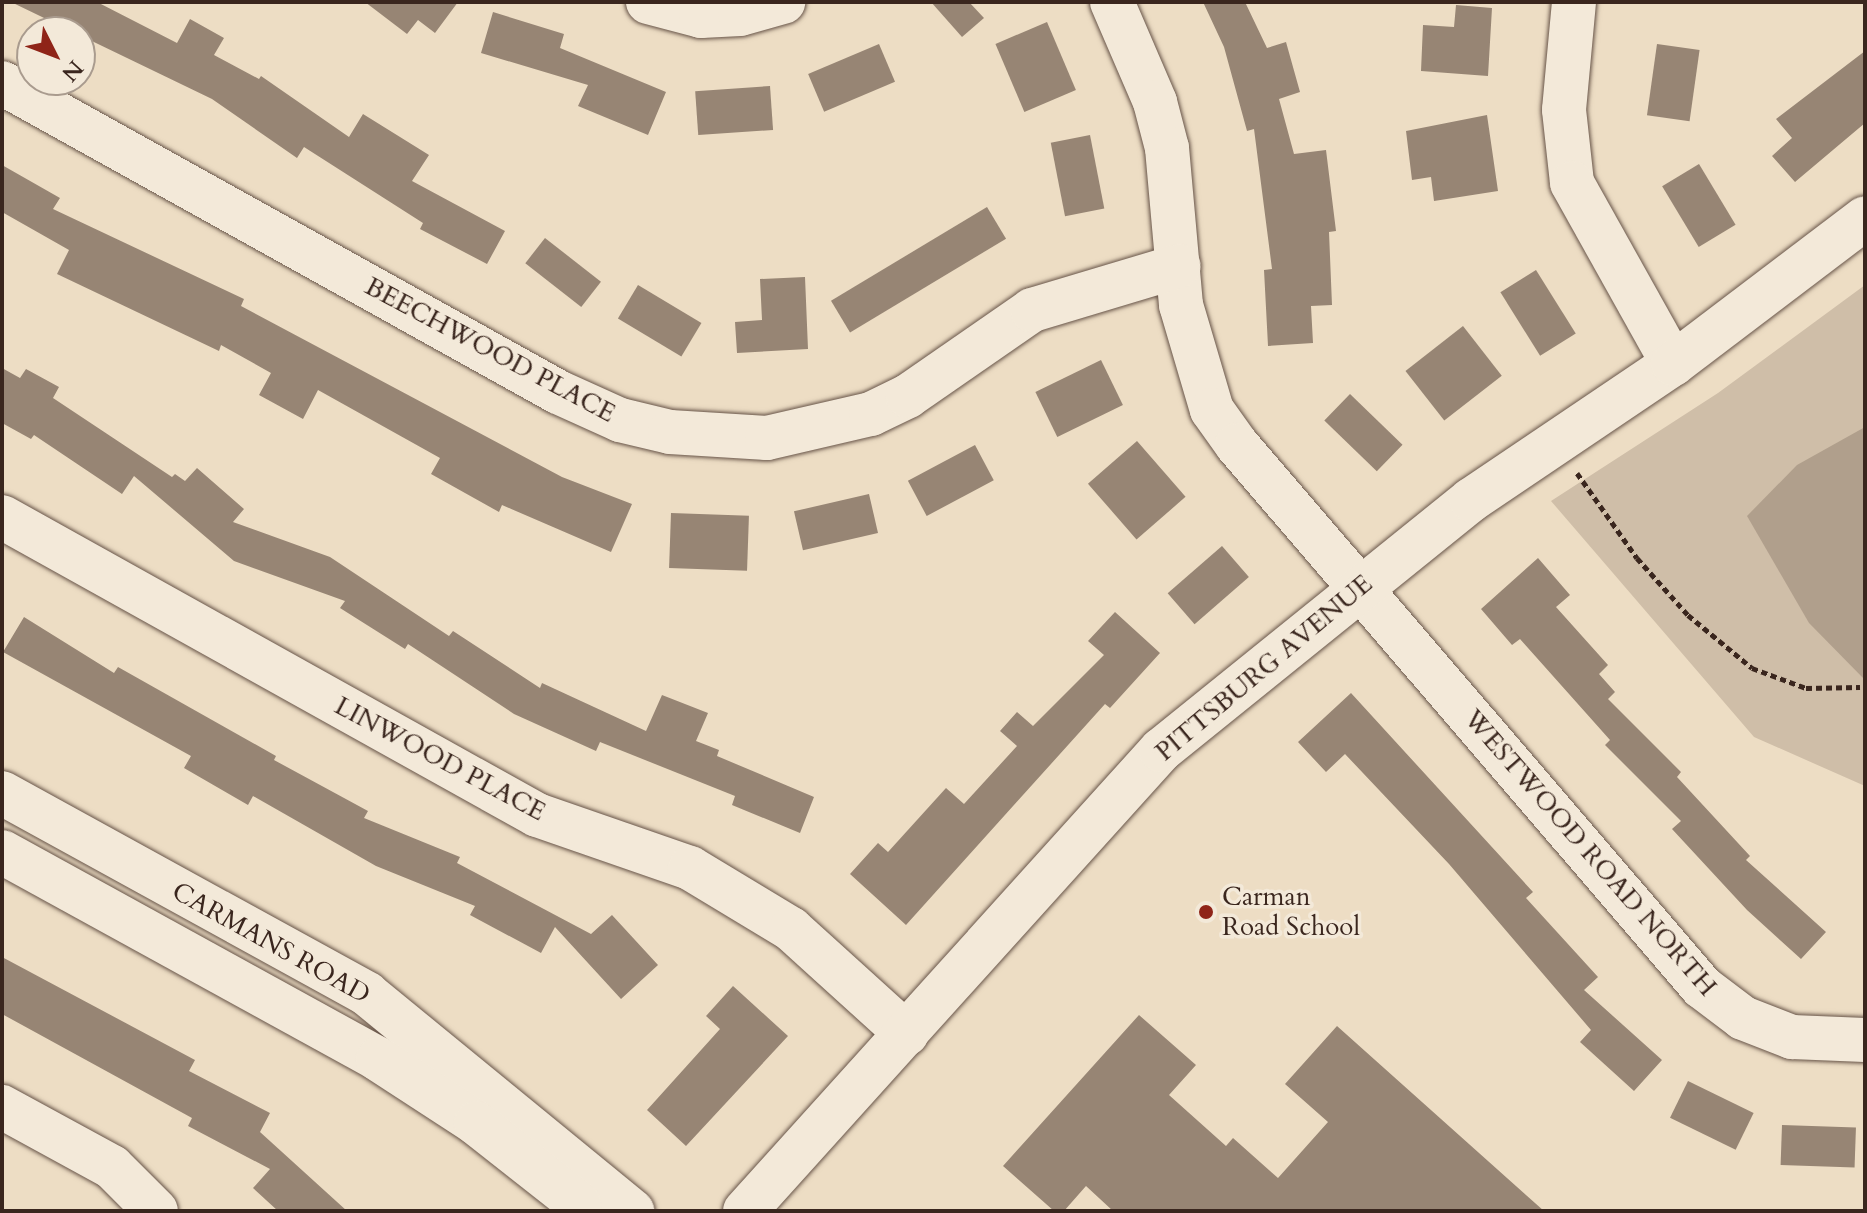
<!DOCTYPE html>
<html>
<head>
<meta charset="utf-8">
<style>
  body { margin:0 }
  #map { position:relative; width:1867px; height:1213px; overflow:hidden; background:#edddc4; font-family:Cardo,serif }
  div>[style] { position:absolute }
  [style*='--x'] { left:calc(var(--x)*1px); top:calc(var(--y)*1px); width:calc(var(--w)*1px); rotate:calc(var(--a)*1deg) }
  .green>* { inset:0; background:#cfbea8 }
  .water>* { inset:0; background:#b09f8c }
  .building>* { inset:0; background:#978574; transform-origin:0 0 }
  .path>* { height:5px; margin-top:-2.5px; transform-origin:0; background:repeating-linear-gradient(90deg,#3a261e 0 6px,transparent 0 10px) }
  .roads { filter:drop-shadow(0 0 2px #675448) drop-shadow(0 0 2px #675448) }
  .minor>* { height:44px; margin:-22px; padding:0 22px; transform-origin:22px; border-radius:22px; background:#f3e9d9 }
  .dots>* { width:22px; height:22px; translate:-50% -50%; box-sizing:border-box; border:4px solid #f3e9d9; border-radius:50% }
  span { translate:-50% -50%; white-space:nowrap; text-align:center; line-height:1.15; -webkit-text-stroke:7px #f3e9d9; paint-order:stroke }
  .street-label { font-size:26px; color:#3a261e }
  .poi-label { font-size:26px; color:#3a261e }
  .left { translate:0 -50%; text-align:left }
  .frame { position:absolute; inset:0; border:4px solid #3a261e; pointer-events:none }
  .north { position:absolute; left:16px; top:16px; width:80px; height:80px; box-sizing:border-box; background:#f3e9d9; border:2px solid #a99b8e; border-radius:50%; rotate:132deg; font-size:22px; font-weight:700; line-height:32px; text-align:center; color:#3a261e }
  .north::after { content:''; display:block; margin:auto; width:28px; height:36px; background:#8f2418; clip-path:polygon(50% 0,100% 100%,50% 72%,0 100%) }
</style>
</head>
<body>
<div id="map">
  <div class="green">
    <div style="clip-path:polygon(1865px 285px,1865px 786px,1754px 737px,1551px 501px,1718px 393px)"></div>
  </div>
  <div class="water">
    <div style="clip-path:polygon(1865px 427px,1865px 680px,1809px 623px,1747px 516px,1797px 465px)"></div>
  </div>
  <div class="building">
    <div style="clip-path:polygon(11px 2px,97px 2px,177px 43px,190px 19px,224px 38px,214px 55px,259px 79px,261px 76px,349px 137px,363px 114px,429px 155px,412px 181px,505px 231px,487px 264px,420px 229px,423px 223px,304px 147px,297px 158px,212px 99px)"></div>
    <div style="clip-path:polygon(365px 2px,458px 2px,435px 33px,418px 20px,407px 34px)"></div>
    <div style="clip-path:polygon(931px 2px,969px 2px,984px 18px,962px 37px)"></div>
    <div style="clip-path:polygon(1203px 2px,1245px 2px,1267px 48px,1286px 42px,1300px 92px,1279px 99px,1294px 154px,1326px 150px,1336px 231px,1329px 232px,1332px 305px,1311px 306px,1313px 343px,1268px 346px,1264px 270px,1272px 269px,1254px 129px,1247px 131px,1224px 47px)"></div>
    <div style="clip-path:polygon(1456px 5px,1492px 8px,1488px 76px,1421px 71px,1423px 25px,1454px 27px)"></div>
    <div style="clip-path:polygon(493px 12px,564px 34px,560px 48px,666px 92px,648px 135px,578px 106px,588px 85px,481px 53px)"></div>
    <div style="left:1047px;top:22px;width:74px;height:56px;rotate:67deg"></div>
    <div style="left:879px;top:44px;width:41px;height:77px;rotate:67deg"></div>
    <div style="left:1657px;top:44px;width:43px;height:72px;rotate:8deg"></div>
    <div style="clip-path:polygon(1865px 51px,1865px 123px,1795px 182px,1772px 156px,1792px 138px,1776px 119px)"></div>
    <div style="left:770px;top:86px;width:44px;height:75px;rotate:86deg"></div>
    <div style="clip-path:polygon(1487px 115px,1498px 191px,1434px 201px,1431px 177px,1412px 180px,1406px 131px)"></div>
    <div style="left:1090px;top:135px;width:75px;height:40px;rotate:79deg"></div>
    <div style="left:1699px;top:164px;width:71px;height:43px;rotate:59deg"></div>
    <div style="clip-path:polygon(2px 165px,60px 198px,53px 209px,244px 299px,241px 306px,562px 477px,632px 504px,611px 552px,502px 505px,499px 512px,431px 474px,440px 458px,318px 390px,303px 419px,259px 395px,271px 373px,221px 345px,219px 351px,57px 274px,69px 250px,2px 212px)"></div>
    <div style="left:987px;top:207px;width:37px;height:182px;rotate:59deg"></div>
    <div style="left:545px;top:238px;width:71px;height:32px;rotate:38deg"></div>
    <div style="left:1536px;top:270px;width:75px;height:42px;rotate:58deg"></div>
    <div style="clip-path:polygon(805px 277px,808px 349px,737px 353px,735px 322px,762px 320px,760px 279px)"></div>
    <div style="left:638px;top:285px;width:74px;height:39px;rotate:31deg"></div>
    <div style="left:1463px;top:326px;width:63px;height:73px;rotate:52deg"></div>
    <div style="left:1101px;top:360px;width:50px;height:73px;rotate:64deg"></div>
    <div style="clip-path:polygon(2px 368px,20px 378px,26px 369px,59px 387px,53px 398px,172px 477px,175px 474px,185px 481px,197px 468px,244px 509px,233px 522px,330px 557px,449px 636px,453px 631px,540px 688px,542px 683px,646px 731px,662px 695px,708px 713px,696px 741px,719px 750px,717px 756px,814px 797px,800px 833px,732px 805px,735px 796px,600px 742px,596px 751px,514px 714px,408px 644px,405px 649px,340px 608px,345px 601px,234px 561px,134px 476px,122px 494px,34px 435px,31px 439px,2px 423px)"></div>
    <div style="left:1350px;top:394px;width:73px;height:37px;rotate:44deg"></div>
    <div style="left:1137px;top:441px;width:74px;height:65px;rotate:49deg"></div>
    <div style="left:975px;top:445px;width:40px;height:76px;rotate:62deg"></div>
    <div style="left:869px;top:494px;width:40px;height:77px;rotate:77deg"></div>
    <div style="left:671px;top:513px;width:78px;height:55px;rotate:2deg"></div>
    <div style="left:1222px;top:546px;width:41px;height:72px;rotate:49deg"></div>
    <div style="clip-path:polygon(1538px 558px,1570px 595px,1556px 607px,1608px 665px,1599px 674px,1615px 692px,1608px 699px,1681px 772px,1677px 777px,1750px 856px,1746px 860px,1826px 932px,1801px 959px,1747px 910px,1672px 829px,1681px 821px,1605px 745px,1610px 740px,1520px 639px,1512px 645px,1481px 609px)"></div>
    <div style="clip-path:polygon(1115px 612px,1160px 653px,1110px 708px,1105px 704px,906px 925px,850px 874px,878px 843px,888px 852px,946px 788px,964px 804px,1017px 746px,1000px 731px,1017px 712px,1033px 726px,1104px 655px,1088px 641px)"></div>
    <div style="clip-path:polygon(24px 617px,114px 673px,118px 667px,276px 756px,274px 760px,368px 811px,364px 818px,460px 857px,457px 863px,591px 934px,612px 915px,658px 965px,621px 999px,555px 927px,541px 953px,470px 915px,475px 906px,376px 866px,253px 796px,248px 805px,184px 768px,191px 756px,3px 652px)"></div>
    <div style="clip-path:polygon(1351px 693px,1533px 892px,1526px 898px,1598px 977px,1584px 990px,1662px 1060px,1634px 1091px,1580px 1042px,1591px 1030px,1449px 864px,1345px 754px,1326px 772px,1298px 742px)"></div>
    <div style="clip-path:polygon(2px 957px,195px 1060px,189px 1071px,270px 1113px,260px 1132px,347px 1211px,278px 1211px,253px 1188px,270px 1169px,188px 1126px,192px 1118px,2px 1014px)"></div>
    <div style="clip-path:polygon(733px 986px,788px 1036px,686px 1146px,647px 1110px,720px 1029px,706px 1016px)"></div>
    <div style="clip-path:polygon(1139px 1015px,1196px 1065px,1169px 1095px,1226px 1146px,1233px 1138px,1278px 1178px,1328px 1122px,1285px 1084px,1337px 1026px,1544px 1211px,1113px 1211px,1086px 1186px,1064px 1211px,1054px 1211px,1003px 1166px)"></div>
    <div style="left:1688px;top:1081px;width:73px;height:41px;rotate:26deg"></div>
    <div style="left:1782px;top:1125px;width:74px;height:40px;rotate:2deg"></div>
  </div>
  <div class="path">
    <div style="--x:1577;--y:473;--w:104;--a:54.8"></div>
    <div style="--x:1637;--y:558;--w:76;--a:48.2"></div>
    <div style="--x:1688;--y:615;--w:83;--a:39.6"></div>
    <div style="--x:1752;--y:668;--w:58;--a:20.3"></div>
    <div style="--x:1806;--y:688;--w:54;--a:-1.1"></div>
  </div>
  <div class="roads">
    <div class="minor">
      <div style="--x:648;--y:2;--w:55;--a:14.8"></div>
      <div style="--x:701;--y:16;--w:39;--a:-3"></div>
      <div style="--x:740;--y:14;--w:45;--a:-15.6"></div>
      <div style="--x:1112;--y:2;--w:109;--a:66.7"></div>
      <div style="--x:1155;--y:102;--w:48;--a:75.4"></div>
      <div style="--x:1167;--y:148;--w:158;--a:84.9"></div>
      <div style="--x:1181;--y:305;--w:109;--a:73.6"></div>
      <div style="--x:1212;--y:410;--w:43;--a:54.5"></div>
      <div style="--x:1237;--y:445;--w:714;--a:49.37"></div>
      <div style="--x:1702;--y:987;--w:51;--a:37.1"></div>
      <div style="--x:1743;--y:1018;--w:53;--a:21.2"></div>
      <div style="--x:1792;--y:1037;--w:73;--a:2.4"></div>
      <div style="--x:1574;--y:2;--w:108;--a:95.3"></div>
      <div style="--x:1564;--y:110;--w:73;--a:83.7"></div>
      <div style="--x:1572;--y:183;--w:207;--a:60.8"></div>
      <div style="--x:2;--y:83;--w:636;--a:29.06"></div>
      <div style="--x:558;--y:392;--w:68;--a:24.3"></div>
      <div style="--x:620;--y:420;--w:51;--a:13.5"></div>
      <div style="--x:670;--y:432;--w:97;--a:3.5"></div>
      <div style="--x:767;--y:438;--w:107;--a:-13"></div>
      <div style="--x:871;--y:414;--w:41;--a:-25.9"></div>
      <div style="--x:908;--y:396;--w:151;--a:-34.7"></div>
      <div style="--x:1032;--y:310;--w:153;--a:-16.7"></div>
      <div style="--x:2;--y:517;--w:612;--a:29.12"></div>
      <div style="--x:537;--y:815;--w:162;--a:19.1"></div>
      <div style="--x:690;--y:868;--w:118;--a:31.1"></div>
      <div style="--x:791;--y:929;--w:156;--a:42.2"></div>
      <div style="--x:2;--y:793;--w:417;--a:28.8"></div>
      <div style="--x:367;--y:994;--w:343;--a:39.3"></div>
      <div style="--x:2;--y:852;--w:429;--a:28.8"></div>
      <div style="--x:378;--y:1059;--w:117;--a:33.1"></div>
      <div style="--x:476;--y:1123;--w:131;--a:38.2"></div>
      <div style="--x:2;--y:1107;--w:125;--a:28.6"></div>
      <div style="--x:112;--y:1167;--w:62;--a:45"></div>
      <div style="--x:745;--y:1211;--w:621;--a:-47.94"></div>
      <div style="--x:1161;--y:750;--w:398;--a:-38.9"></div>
      <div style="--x:1471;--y:500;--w:244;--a:-34"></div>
      <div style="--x:1673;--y:364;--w:241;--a:-37.2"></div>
    </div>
  </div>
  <div class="dots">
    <div style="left:1206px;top:912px;background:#8f2418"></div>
  </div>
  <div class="street-label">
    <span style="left:490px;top:350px;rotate:28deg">BEECHWOOD PLACE</span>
    <span style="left:1264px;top:668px;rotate:-40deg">PITTSBURG AVENUE</span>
    <span style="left:440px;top:759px;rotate:28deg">LINWOOD PLACE</span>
    <span style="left:1590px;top:853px;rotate:49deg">WESTWOOD ROAD NORTH</span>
    <span style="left:271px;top:943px;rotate:29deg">CARMANS ROAD</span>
  </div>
  <div class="poi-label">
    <span class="left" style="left:1222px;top:912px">Carman<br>Road School</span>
  </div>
  <div class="frame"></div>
  <div class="north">N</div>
</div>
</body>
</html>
